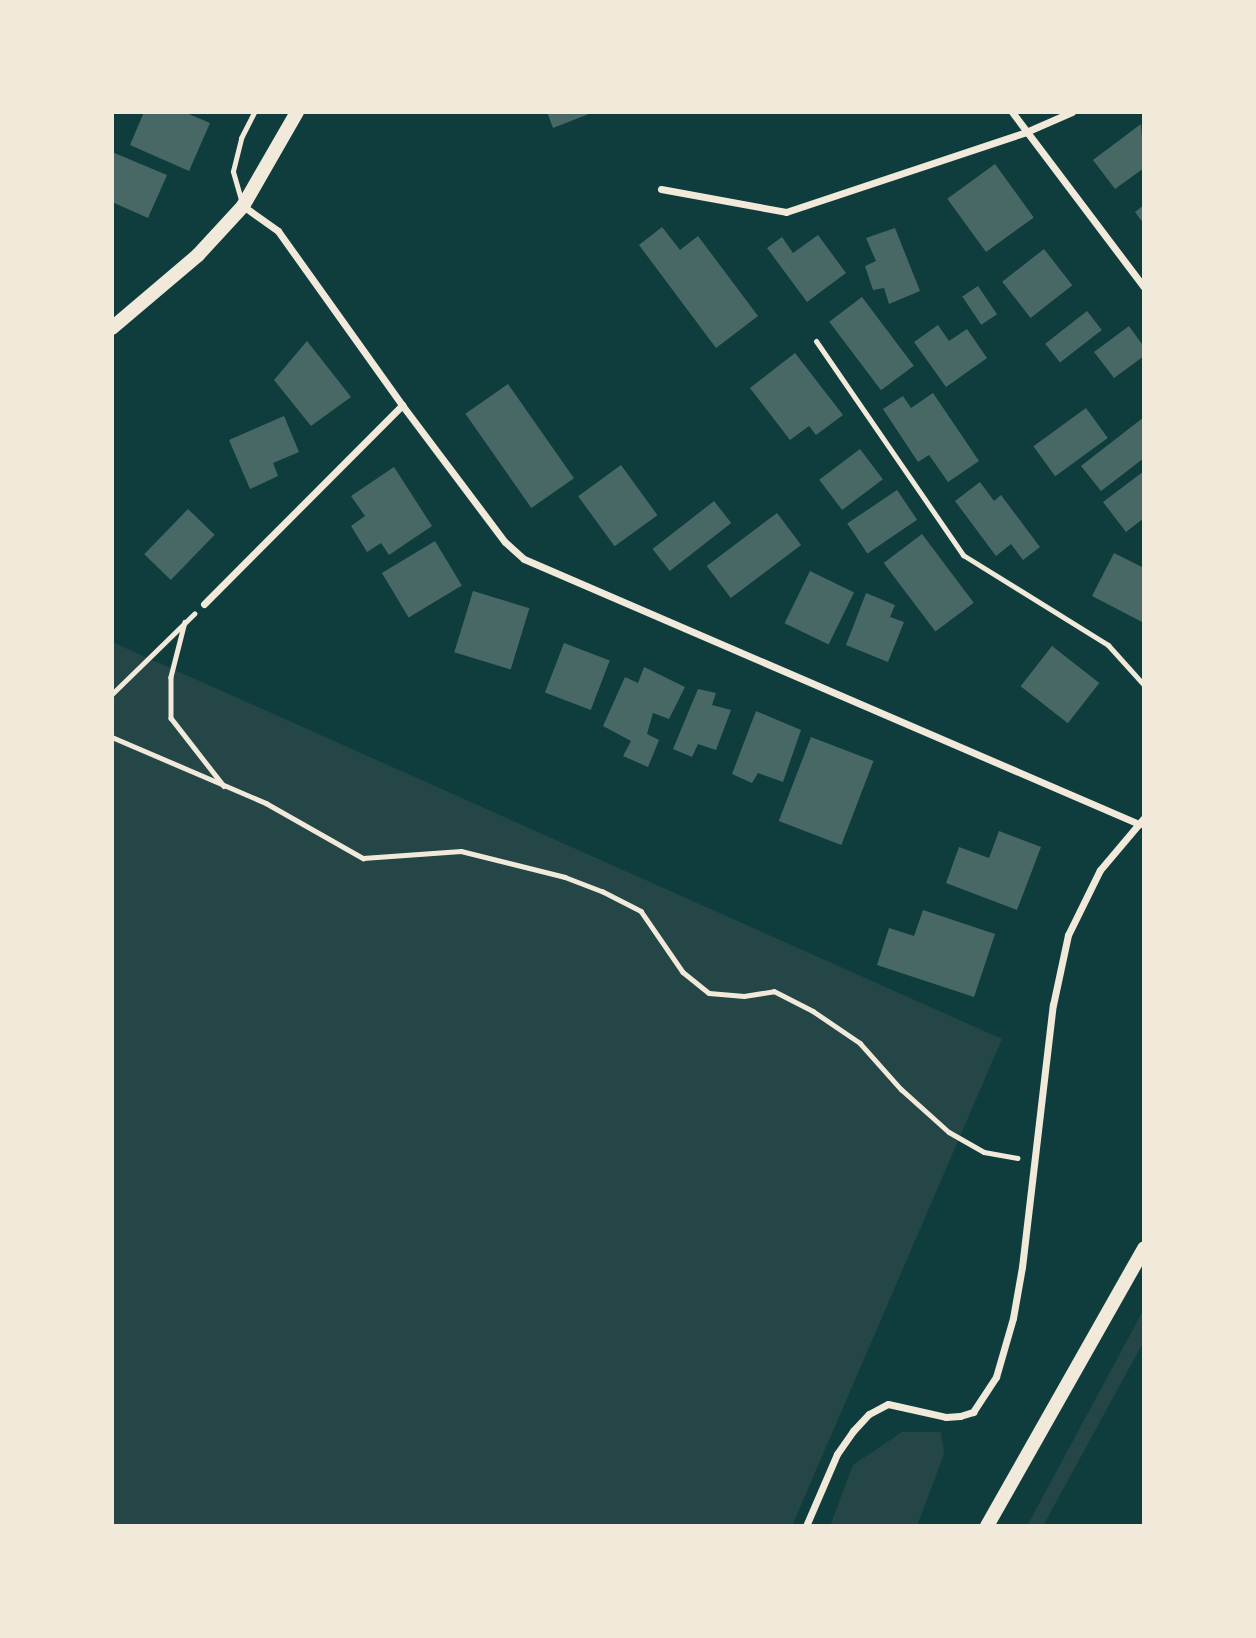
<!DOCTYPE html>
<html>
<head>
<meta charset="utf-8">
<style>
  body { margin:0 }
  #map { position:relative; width:1256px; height:1638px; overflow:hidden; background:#0f3d3e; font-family:"PT Sans Narrow",sans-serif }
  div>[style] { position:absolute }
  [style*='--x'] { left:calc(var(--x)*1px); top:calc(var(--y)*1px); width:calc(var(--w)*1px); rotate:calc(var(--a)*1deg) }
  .green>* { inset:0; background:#244646 }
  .building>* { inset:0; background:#486865; transform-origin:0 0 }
  .path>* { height:4.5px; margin:-2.25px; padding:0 2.25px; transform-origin:2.25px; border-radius:2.25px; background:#f1e9da }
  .service>* { height:5px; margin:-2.5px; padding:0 2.5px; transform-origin:2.5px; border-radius:2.5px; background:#f1e9da }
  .minor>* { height:7px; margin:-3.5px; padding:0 3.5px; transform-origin:3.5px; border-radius:3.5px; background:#f1e9da }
  .secondary>* { height:14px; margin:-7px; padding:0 7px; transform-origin:7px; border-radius:7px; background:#f1e9da }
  span { translate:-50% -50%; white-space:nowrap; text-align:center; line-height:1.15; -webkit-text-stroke:5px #f1e9da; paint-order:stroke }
  .frame { position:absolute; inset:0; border:114px solid #f1e9da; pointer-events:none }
</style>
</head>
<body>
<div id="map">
  <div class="green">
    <div style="clip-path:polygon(112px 642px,1002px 1039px,792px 1526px,112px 1526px)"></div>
    <div style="clip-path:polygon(1144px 1309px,1144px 1341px,1043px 1526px,1027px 1526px)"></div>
    <div style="clip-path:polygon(902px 1432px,941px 1432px,944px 1454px,917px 1526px,830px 1526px,853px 1465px)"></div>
  </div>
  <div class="building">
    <div style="clip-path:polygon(144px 112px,184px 112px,210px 123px,189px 171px,130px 145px)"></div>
    <div style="clip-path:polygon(547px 112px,594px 112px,553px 128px)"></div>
    <div style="clip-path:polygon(1141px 124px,1144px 168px,1115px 189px,1093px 160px)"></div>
    <div style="clip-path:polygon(112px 152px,167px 175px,148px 218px,112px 202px)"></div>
    <div style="left:995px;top:164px;width:66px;height:59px;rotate:54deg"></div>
    <div style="clip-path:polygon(1144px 205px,1144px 224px,1135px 212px)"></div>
    <div style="clip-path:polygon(662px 227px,680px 250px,698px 236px,758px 316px,716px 348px,639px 245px)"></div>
    <div style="clip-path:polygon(895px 228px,920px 291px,889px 304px,884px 288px,873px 290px,865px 266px,876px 261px,866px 238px)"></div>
    <div style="clip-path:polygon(818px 235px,846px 273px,807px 302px,767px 248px,782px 237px,793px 253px)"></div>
    <div style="left:1044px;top:249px;width:46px;height:53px;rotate:52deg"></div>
    <div style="left:978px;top:286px;width:34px;height:19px;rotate:56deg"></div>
    <div style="left:862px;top:297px;width:86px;height:41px;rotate:53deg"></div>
    <div style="left:1087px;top:311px;width:24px;height:53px;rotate:52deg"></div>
    <div style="clip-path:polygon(938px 325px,949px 341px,967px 329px,987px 358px,946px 387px,914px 342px)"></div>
    <div style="clip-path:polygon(1129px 326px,1144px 347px,1144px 356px,1114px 378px,1094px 352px)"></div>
    <div style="clip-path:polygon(307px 341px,351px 397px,311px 426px,274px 380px)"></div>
    <div style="clip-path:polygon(795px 353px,843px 415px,816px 435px,809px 426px,790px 440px,750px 388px)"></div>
    <div style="left:508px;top:384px;width:115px;height:52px;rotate:55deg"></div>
    <div style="clip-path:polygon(933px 393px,979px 461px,948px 482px,929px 455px,918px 462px,883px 409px,903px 396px,911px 408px)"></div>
    <div style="left:1086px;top:408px;width:37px;height:65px;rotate:54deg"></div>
    <div style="clip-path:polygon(284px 416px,299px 452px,273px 463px,278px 476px,250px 489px,229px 440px)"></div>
    <div style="clip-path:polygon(1144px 417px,1144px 458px,1101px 491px,1081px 466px)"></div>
    <div style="left:860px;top:449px;width:38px;height:51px;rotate:53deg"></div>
    <div style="left:621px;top:465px;width:62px;height:53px;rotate:54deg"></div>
    <div style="clip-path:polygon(394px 467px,432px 526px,389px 555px,381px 543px,367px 552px,351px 526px,365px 516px,351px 496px)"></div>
    <div style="clip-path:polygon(1144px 471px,1144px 518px,1126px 532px,1103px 502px)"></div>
    <div style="clip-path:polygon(980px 482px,994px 501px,1001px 495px,1040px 547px,1023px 560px,1011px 544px,996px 556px,955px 501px)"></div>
    <div style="left:897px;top:490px;width:36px;height:60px;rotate:56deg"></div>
    <div style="left:714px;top:501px;width:28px;height:78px;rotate:52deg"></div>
    <div style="left:188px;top:509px;width:37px;height:63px;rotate:44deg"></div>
    <div style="left:777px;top:513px;width:40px;height:88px;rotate:53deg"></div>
    <div style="left:922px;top:534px;width:86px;height:48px;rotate:53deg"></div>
    <div style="left:435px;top:541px;width:52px;height:62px;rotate:59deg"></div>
    <div style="clip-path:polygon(1114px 553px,1144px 568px,1144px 623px,1092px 596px)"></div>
    <div style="left:810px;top:571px;width:49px;height:58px;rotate:26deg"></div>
    <div style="left:473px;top:591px;width:59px;height:64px;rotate:17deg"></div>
    <div style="clip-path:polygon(866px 593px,895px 605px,890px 617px,904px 622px,888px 662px,846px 645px)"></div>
    <div style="left:564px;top:643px;width:49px;height:53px;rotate:21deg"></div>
    <div style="left:1052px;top:646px;width:60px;height:51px;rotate:38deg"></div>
    <div style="clip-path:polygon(644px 667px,685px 687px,669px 719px,653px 713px,647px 734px,659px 740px,648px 767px,623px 756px,631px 741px,603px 726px,625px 677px,638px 683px)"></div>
    <div style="clip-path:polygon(698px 689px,716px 693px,712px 705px,731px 710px,716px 750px,698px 744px,692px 757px,673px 749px)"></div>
    <div style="clip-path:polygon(756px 711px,801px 730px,783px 782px,758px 773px,752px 783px,732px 774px)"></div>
    <div style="left:811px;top:737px;width:67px;height:90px;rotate:21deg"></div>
    <div style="clip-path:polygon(999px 831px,1041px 847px,1017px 910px,946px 883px,959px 847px,989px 858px)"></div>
    <div style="clip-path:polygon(923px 910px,995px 934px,974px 997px,877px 965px,889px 928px,914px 936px)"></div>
  </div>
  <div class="path">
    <div style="--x:185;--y:622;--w:57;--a:104.3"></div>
    <div style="--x:171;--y:677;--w:41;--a:90"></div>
    <div style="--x:171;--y:718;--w:86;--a:52.1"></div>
    <div style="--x:112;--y:694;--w:115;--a:-44.3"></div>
    <div style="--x:112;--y:737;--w:168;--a:23.2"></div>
    <div style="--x:266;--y:803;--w:112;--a:29.6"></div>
    <div style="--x:363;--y:858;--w:98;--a:-4.1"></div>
    <div style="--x:461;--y:851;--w:107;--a:14"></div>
    <div style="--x:565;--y:877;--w:40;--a:21"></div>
    <div style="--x:602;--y:891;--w:44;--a:27.1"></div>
    <div style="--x:641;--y:911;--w:74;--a:55.5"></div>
    <div style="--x:683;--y:972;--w:33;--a:39"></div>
    <div style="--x:709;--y:993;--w:35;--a:5"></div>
    <div style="--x:744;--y:996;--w:30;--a:-9"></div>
    <div style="--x:774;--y:991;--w:44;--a:27.1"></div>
    <div style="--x:813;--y:1011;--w:57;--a:34.2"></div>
    <div style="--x:860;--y:1043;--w:62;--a:48.3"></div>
    <div style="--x:901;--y:1089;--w:64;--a:41.9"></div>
    <div style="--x:949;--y:1132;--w:40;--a:29.7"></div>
    <div style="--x:984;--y:1152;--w:34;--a:10"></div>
  </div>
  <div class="service">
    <div style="--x:242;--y:203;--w:33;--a:-106"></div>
    <div style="--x:233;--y:171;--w:34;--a:-76"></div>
    <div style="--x:241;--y:138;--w:29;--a:-63"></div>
    <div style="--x:816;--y:341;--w:260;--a:55.5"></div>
    <div style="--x:963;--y:555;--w:171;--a:31.8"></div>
    <div style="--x:1108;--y:645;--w:54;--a:48"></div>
  </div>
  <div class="minor">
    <div style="--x:1012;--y:112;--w:219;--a:53"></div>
    <div style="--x:661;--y:189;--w:127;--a:10.4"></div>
    <div style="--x:786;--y:212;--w:253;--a:-18.4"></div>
    <div style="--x:1026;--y:132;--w:50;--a:-23.5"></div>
    <div style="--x:243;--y:206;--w:43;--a:35.5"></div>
    <div style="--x:278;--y:231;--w:214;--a:54.5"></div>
    <div style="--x:402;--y:405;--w:171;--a:53.1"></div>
    <div style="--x:505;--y:542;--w:25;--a:42"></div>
    <div style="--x:524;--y:559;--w:670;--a:23.31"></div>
    <div style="--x:204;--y:604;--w:281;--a:-45.1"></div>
    <div style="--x:806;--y:1526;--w:78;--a:-66.7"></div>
    <div style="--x:837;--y:1454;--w:28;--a:-55"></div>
    <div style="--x:853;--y:1431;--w:23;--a:-47"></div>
    <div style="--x:869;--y:1414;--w:21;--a:-28"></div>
    <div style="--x:888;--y:1404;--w:59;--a:12.6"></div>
    <div style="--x:946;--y:1417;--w:14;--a:-4"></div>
    <div style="--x:960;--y:1416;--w:14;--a:-17"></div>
    <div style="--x:973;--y:1412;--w:42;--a:-56.7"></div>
    <div style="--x:996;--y:1377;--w:61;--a:-73.9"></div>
    <div style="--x:1013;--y:1318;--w:52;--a:-80"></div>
    <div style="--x:1022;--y:1267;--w:264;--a:-83.3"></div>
    <div style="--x:1053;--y:1005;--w:72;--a:-77.9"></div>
    <div style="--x:1068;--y:935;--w:72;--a:-63.8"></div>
    <div style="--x:1100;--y:870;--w:68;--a:-49.8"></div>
  </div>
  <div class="secondary">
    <div style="--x:112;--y:328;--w:113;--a:-40.3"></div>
    <div style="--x:198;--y:255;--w:67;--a:-47.4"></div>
    <div style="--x:243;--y:206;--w:108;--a:-60.1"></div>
    <div style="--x:987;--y:1526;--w:319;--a:-60.5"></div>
  </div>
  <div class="frame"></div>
</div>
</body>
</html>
